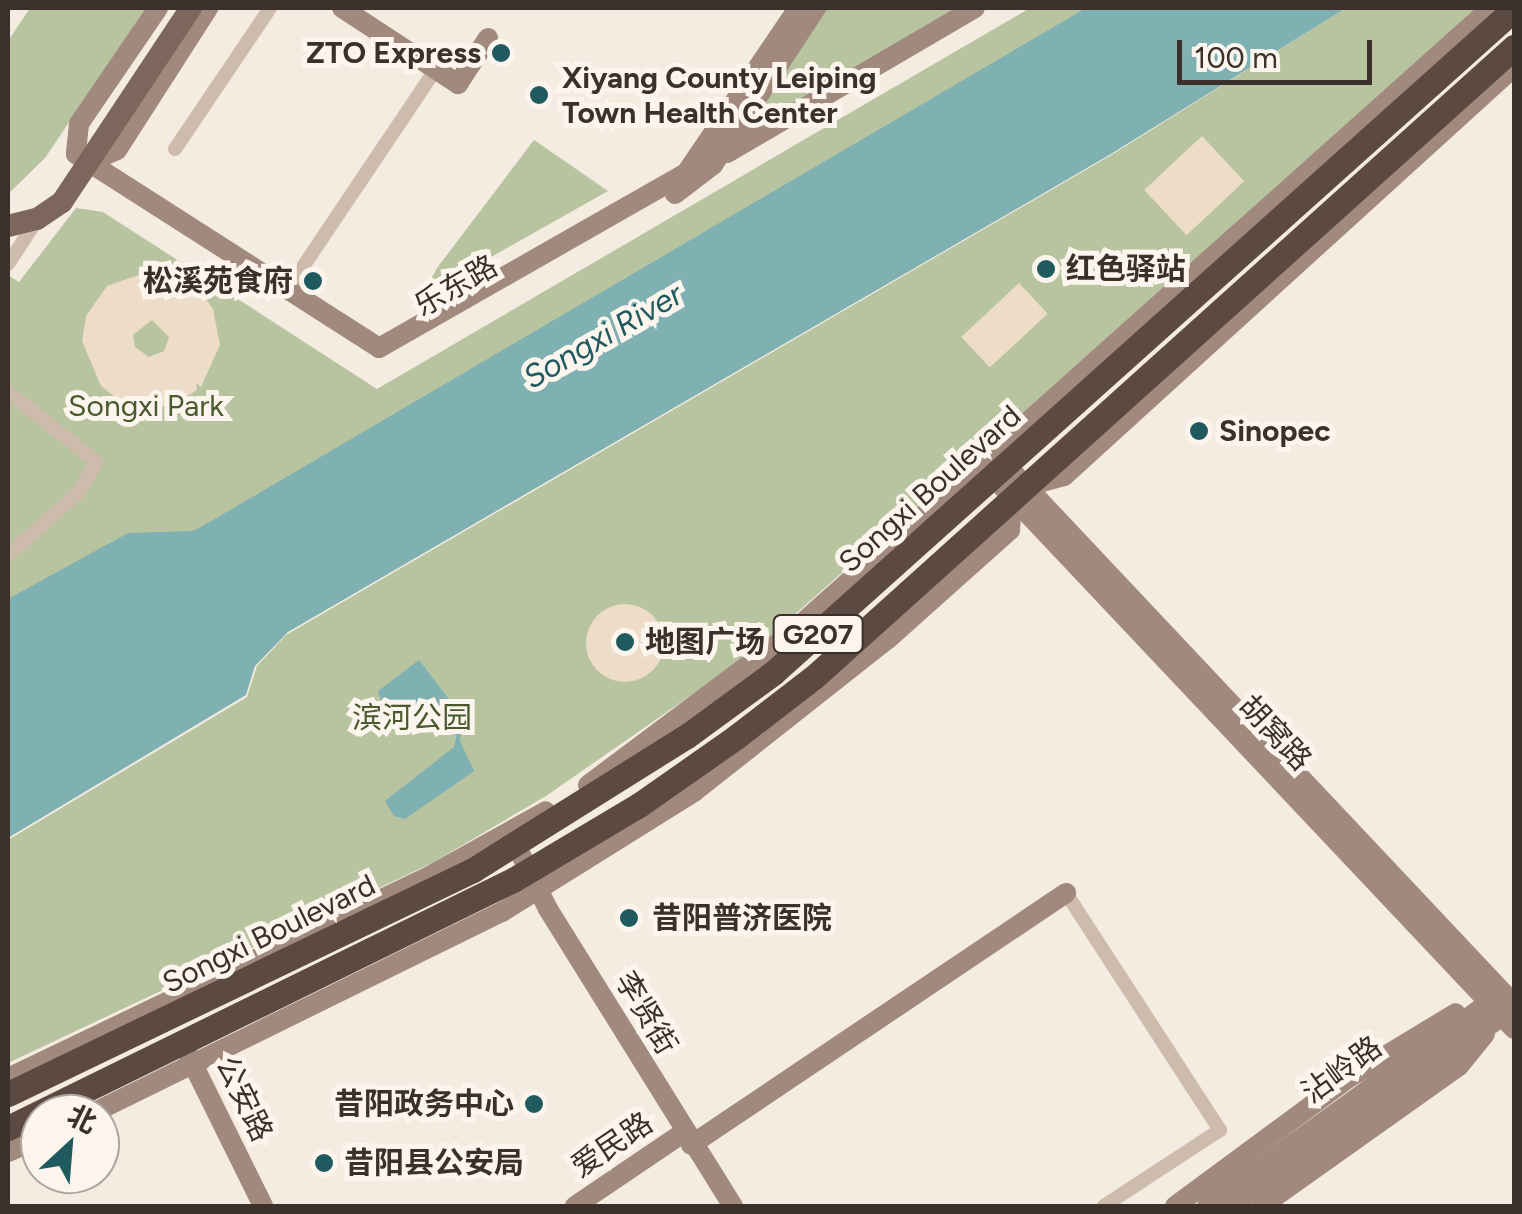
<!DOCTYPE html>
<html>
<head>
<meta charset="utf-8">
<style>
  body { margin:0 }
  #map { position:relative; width:1522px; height:1214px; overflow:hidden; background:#f4ebe1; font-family:Figtree,"Noto Sans SC",sans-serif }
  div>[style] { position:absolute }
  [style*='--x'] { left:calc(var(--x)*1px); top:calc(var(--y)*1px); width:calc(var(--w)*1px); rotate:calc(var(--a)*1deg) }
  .green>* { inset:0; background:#b8c4a0 }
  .plaza>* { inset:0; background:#ecdcc8; transform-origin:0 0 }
  .round { border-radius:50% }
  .water>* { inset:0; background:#7fb0b2 }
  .street>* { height:14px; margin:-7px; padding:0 7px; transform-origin:7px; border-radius:7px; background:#cdbbac }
  .secondary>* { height:20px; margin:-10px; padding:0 10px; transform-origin:10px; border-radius:10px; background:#a18a7d }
  .primary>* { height:22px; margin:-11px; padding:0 11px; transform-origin:11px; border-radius:11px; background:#7d675c }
  .highway>* { height:25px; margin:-12.5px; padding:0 12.5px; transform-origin:12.5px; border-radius:12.5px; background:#5c4a42 }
  .dots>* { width:28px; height:28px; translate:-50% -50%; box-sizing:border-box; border:5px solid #fbf5ee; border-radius:50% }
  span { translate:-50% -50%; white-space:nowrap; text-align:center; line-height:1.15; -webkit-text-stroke:10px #fbf5ee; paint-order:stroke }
  .shield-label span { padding:2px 8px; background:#fbf5ee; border:2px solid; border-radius:8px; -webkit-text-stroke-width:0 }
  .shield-label { font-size:28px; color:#3b302b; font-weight:700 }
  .poi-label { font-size:30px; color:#3b302b; font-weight:700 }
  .right { translate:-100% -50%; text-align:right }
  .left { translate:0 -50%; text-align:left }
  .street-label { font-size:30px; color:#3b302b }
  .park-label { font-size:30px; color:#4a5a2e }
  .water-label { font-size:32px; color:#1f5a5e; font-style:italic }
  .frame { position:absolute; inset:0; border:10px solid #3b302b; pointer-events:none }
  .north { position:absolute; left:20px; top:1094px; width:100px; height:100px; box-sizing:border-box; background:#fbf5ee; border:2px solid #aea6a0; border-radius:50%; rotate:26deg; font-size:28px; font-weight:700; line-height:40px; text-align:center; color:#3b302b }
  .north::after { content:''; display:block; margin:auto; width:35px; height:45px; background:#1f5a5e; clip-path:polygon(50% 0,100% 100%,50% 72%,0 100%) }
  .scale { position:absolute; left:1177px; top:40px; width:195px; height:45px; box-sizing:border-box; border:5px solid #3b302b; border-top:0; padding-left:12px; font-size:30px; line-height:35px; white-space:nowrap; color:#3b302b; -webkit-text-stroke:8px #fbf5ee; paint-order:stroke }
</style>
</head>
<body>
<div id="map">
  <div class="green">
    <div style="clip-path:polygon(30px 8px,146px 8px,45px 158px,8px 194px,8px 41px)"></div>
    <div style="clip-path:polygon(825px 8px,967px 8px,740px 139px)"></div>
    <div style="clip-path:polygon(1030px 8px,1103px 8px,224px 536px,8px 617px,8px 275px,19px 282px,76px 208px,103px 212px,377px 389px)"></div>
    <div style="clip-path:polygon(1346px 8px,1480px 8px,749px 655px,546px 796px,432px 863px,8px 1063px,8px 840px,247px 697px,257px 666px,286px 635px,1113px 154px)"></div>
    <div style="clip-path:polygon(534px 140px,608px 191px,422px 296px,437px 268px)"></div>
  </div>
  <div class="plaza">
    <div style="left:1202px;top:136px;width:62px;height:79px;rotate:47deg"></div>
    <div style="clip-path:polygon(evenodd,153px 270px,198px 288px,213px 309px,220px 345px,201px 387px,196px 383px,197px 390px,172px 405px,149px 408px,119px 400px,101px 386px,82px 341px,86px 316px,107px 286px,153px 270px,152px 320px,169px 337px,164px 351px,149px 357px,135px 347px,133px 335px,152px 320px)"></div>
    <div style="left:1019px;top:283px;width:42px;height:79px;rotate:47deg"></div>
    <div class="round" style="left:586px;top:604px;width:78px;height:78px"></div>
  </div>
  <div class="water">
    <div style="clip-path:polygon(1086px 8px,1346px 8px,1111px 154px,288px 632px,255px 666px,246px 695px,8px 838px,8px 599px,128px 533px,193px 531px,213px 520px)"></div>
    <div style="clip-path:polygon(419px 660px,461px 715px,460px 741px,474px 771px,405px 819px,394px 816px,385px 801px,454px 747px,458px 729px,443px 710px,424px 707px,413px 725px,403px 726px,386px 715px,378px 691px)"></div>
  </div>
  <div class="street">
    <div style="--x:175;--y:149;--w:170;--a:-56"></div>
    <div style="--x:8;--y:264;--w:53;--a:-56.6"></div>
    <div style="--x:286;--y:292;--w:269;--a:-56.1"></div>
    <div style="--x:8;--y:392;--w:113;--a:38.2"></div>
    <div style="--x:97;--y:462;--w:39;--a:122"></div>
    <div style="--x:76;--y:495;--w:91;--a:138.6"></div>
    <div style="--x:1066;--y:893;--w:283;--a:57"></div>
    <div style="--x:1220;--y:1130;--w:139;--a:146.8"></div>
  </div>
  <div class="secondary">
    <div style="--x:158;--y:8;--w:140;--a:124.3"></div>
    <div style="--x:79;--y:124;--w:30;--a:96"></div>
    <div style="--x:76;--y:154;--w:360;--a:32.6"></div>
    <div style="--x:379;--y:348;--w:353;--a:-29.7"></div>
    <div style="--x:686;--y:173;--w:199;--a:-55.8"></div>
    <div style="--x:342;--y:8;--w:139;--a:33.2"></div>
    <div style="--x:458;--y:84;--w:55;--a:-56.9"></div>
    <div style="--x:727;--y:153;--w:287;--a:-30.3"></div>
    <div style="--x:89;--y:162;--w:30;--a:-23"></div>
    <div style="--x:117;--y:150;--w:169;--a:-57.3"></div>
    <div style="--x:675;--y:194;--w:48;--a:-37.3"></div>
    <div style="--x:713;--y:165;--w:188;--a:-56.7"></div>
    <div style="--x:1006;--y:465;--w:741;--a:46.7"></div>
    <div style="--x:993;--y:477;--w:759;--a:46.65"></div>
    <div style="--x:1027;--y:486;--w:38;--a:-15"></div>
    <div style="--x:1064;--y:476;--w:608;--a:-42.27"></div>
    <div style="--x:588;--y:785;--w:254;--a:-36.8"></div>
    <div style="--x:791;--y:633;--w:938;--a:-41.76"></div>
    <div style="--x:516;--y:845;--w:72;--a:63.4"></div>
    <div style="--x:548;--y:909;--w:350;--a:58.1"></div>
    <div style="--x:189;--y:1056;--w:167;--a:63.7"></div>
    <div style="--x:8;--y:1078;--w:471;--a:-25.6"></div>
    <div style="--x:433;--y:874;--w:129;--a:-29.1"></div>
    <div style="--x:91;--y:1114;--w:458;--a:-26.2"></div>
    <div style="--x:502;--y:912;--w:226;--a:-32"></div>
    <div style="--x:694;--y:792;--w:247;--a:-38.3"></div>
    <div style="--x:888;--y:639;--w:164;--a:-41.8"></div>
    <div style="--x:1010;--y:530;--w:31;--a:-86"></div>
    <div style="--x:691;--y:1145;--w:452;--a:-33.9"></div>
    <div style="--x:8;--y:1152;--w:35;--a:-24"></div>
    <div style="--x:575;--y:1206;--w:130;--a:-34.1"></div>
    <div style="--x:1175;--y:1206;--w:214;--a:-36.4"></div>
    <div style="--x:1347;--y:1079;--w:127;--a:-31.2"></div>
    <div style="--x:1207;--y:1206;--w:355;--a:-35.8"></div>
    <div style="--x:1231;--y:1206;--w:342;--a:-35"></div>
    <div style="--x:1262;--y:1206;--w:242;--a:-35.4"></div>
    <div style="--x:1459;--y:1066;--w:41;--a:-50.9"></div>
  </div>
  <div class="primary">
    <div style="--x:8;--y:226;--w:30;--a:-14"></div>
    <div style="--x:37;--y:219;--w:30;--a:-34"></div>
    <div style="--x:62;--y:202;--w:233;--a:-56.4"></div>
  </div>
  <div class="highway">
    <div style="--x:8;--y:1094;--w:516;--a:-25.72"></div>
    <div style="--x:473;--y:870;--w:252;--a:-32.1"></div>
    <div style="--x:687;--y:736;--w:107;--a:-36.2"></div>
    <div style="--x:773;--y:673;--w:995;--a:-41.86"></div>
    <div style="--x:8;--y:1128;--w:563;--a:-26.16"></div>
    <div style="--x:513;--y:880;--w:147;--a:-30.8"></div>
    <div style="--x:639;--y:805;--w:118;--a:-35"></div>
    <div style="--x:736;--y:737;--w:98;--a:-37.6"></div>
    <div style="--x:814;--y:677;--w:942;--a:-41.99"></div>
  </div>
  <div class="dots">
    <div style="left:501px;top:53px;background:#1f5a5e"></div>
    <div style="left:539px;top:95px;background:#1f5a5e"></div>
    <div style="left:1046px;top:269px;background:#1f5a5e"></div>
    <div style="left:313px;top:281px;background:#1f5a5e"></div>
    <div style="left:1199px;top:431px;background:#1f5a5e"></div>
    <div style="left:625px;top:642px;background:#1f5a5e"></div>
    <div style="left:629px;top:918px;background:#1f5a5e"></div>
    <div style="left:534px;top:1104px;background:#1f5a5e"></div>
    <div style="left:324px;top:1163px;background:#1f5a5e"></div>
  </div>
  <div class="shield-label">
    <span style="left:818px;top:634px">G207</span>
  </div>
  <div class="poi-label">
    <span class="right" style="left:481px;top:53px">ZTO Express</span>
    <span class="left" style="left:562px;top:95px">Xiyang County Leiping<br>Town Health Center</span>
    <span class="left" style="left:1066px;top:269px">红色驿站</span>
    <span class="right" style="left:293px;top:281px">松溪苑食府</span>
    <span class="left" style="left:1219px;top:431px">Sinopec</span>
    <span class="left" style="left:645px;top:642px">地图广场</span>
    <span class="left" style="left:652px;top:918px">昔阳普济医院</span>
    <span class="right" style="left:514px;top:1104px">昔阳政务中心</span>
    <span class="left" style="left:344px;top:1163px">昔阳县公安局</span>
  </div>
  <div class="street-label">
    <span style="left:456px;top:286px;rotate:-30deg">乐东路</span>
    <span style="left:930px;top:489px;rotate:-42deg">Songxi Boulevard</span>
    <span style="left:1275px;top:733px;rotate:47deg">胡窝路</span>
    <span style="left:269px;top:934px;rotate:-26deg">Songxi Boulevard</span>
    <span style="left:646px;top:1013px;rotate:59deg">李贤街</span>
    <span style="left:1342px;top:1070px;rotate:-36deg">沾岭路</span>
    <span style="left:244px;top:1099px;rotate:64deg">公安路</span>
    <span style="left:612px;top:1145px;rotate:-34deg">爱民路</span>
  </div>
  <div class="park-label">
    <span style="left:146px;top:406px">Songxi Park</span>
    <span style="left:412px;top:718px">滨河公园</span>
  </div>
  <div class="water-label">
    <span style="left:603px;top:336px;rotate:-30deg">Songxi River</span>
  </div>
  <div class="frame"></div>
  <div class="north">北</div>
  <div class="scale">100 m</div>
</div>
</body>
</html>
